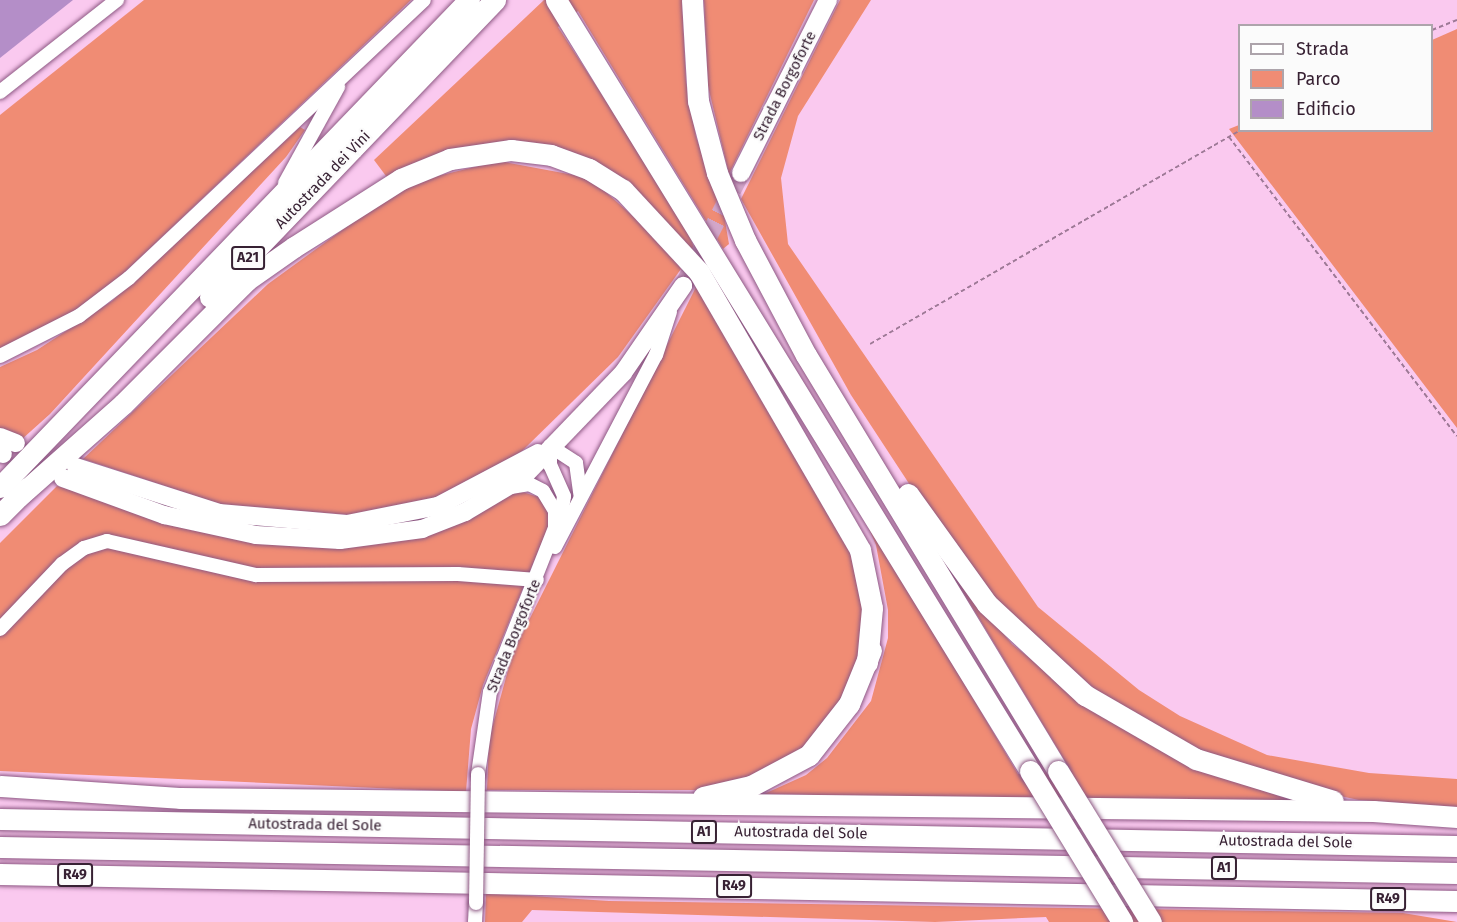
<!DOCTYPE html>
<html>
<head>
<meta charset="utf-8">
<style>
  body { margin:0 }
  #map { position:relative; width:1457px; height:922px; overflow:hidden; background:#fac9ef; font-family:"Fira Sans",sans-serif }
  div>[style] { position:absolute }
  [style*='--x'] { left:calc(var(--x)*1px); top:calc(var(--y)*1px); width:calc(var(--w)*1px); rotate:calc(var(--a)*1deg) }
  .green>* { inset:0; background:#f08c74 }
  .building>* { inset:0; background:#b48ec8 }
  .major-tunnel>* { height:18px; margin-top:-9px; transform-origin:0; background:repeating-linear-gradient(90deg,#d3a7c9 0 18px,transparent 0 27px) }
  .path>* { height:2px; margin-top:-1px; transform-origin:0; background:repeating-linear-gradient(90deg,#9d7996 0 4.5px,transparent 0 7.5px) }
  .roads { filter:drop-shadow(0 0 2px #8d5883) drop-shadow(0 0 2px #8d5883) }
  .minor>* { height:14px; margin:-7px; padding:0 7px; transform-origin:7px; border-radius:7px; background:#fff }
  .major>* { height:18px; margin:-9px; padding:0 9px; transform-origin:9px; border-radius:9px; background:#fff }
  .highway>* { height:21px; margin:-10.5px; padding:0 10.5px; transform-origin:10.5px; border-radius:10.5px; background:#fff }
  .bridges { filter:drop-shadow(0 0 2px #8d5883) drop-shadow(0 0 2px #8d5883) }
  .minor-bridge>* { height:14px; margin:-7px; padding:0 7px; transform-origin:7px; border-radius:7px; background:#fff }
  .highway-bridge>* { height:21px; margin:-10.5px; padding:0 10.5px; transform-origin:10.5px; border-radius:10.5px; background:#fff }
  span { translate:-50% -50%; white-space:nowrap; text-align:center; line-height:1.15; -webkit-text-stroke:4.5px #fbfbfb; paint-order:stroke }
  .shield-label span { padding:2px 4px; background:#fbfbfb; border:2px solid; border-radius:4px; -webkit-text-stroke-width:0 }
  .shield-label { font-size:14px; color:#372133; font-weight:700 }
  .street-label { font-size:15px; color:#372133 }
  .legend { position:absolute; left:1238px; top:24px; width:195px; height:108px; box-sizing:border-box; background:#fbfbfb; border:2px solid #ada4ab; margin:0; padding:8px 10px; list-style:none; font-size:18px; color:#372133 }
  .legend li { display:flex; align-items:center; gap:12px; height:30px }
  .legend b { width:30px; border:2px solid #ada4ab }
</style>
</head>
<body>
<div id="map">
  <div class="green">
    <div style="clip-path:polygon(144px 0,411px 0,123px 274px,73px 312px,0 349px,0 115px)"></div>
    <div style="clip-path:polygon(544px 0,682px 0,686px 82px,696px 137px,724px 215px,729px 244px,723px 249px,578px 11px,558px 27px,683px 220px,701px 265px,646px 200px,539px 146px,389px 180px,374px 160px)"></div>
    <div style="clip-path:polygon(704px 0,814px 0,729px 174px,708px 86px)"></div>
    <div style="clip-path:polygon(840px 0,871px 0,798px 116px,781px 178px,788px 244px,1038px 607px,1139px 690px,1180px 716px,1267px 755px,1369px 773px,1457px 779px,1457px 807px,1359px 800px,1282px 784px,1233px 767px,1113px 705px,1003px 609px,925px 508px,851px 395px,741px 199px)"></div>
    <div style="clip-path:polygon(1457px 29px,1457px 428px,1229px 129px,1239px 125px,1240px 130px,1432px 130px,1432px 40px)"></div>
    <div style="clip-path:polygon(300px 127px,305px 130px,286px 157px,50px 414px,21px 440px,0 433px,0 367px,37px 350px,112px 301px)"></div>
    <div style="clip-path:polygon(499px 161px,590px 178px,671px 250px,681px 269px,618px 357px,522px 451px,450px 494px,364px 516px,223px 505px,83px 459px,268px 284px,378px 204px,417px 181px)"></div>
    <div style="clip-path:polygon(696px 287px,847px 539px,865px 618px,853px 680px,819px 735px,779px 767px,708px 790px,487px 790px,489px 739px,513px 652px)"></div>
    <div style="clip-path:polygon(57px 486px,241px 540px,291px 546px,336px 547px,516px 490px,542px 498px,551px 520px,483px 685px,471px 729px,466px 792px,0 771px,0 543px)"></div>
    <div style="clip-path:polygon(859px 506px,1018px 774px,1071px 771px,950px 570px,1012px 644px,1105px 718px,1197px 768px,1305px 805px,764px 794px,806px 775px,827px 758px,871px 701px,888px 638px,888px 610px,876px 545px)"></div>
    <div style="clip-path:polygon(486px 893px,609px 901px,1403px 913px,1457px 922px,1049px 922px,1046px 917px,935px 922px,532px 910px,522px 922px,485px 922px)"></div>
  </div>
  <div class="building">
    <div style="clip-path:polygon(0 0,73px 0,0 58px)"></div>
  </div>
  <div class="major-tunnel">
    <div style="--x:683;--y:286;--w:127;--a:-62.8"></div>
  </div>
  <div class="path">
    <div style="--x:1432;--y:30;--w:27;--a:-22"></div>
    <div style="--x:1229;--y:137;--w:376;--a:52.7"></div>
    <div style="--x:870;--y:344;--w:428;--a:-30"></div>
  </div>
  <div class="roads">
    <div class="minor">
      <div style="--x:0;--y:92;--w:149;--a:-38.2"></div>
      <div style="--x:285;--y:183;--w:110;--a:-61.1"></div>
      <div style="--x:0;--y:356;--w:89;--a:-26.9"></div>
      <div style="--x:79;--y:316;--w:63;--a:-37.2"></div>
      <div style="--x:129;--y:278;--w:405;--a:-43.3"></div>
      <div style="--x:559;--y:525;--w:29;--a:-80"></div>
      <div style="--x:564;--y:496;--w:34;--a:-114"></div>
      <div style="--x:550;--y:465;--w:19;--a:-90"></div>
      <div style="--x:550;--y:446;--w:31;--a:33"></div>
      <div style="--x:576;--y:463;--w:34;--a:82"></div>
      <div style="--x:555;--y:547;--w:217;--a:-62.3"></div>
      <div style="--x:656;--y:355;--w:45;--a:-72"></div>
      <div style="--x:0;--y:629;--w:90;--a:-46.4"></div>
      <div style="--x:62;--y:564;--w:27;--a:-36"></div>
      <div style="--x:84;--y:548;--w:24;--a:-17"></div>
      <div style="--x:107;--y:541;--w:153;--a:12.9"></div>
      <div style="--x:256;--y:575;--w:202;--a:-0.3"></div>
      <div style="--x:458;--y:574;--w:79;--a:4.3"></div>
      <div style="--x:478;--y:774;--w:83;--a:-81.7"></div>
      <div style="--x:490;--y:692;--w:176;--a:-68.4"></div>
      <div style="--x:555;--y:528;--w:17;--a:-90"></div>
      <div style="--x:555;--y:511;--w:23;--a:-121"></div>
      <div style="--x:543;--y:491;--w:16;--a:-153"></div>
      <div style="--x:529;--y:484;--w:17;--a:170"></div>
      <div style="--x:475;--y:922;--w:19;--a:-87"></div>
    </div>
    <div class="major">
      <div style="--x:741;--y:173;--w:194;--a:-63.3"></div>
      <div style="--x:0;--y:437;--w:17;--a:21"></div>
      <div style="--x:0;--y:453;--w:3;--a:18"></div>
      <div style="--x:76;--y:467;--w:150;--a:17.8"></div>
      <div style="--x:219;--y:513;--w:128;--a:4.9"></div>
      <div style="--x:347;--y:524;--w:93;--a:-11.2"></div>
      <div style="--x:438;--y:506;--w:113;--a:-27.9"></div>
      <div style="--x:63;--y:478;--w:108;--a:20.1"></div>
      <div style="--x:164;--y:515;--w:94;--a:12.3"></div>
      <div style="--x:256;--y:535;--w:84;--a:3.4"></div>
      <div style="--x:340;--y:540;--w:83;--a:-7.6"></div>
      <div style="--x:422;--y:529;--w:46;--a:-21.6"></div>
      <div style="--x:465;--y:512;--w:66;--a:-30.8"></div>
      <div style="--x:522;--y:478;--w:146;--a:-46.1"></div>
      <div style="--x:623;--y:373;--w:106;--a:-55.4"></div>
    </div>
    <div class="highway">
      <div style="--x:556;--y:0;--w:905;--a:58.42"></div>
      <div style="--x:692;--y:0;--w:101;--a:86.6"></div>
      <div style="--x:698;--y:101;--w:74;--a:75.2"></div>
      <div style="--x:717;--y:173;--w:73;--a:67.3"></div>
      <div style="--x:745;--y:240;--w:130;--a:62.1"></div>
      <div style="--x:806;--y:355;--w:486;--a:58.8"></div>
      <div style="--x:210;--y:297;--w:412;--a:-46.2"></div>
      <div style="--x:0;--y:487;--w:676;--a:-46.08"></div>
      <div style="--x:908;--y:494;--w:135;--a:54.3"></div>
      <div style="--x:987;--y:604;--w:134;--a:42.9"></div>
      <div style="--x:1085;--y:695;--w:128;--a:30"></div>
      <div style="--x:1196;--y:759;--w:143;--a:17"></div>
      <div style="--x:18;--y:497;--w:140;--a:-41.5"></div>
      <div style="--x:123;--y:404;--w:175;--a:-45"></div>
      <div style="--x:247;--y:280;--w:57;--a:-35.1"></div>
      <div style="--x:294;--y:247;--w:127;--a:-32.4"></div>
      <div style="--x:401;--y:179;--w:53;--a:-22.2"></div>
      <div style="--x:450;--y:159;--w:62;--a:-8.4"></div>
      <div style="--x:511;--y:150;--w:40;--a:7.1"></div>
      <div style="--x:551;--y:155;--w:40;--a:20.2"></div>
      <div style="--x:589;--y:169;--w:40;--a:32"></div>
      <div style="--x:623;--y:190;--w:112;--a:47.2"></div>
      <div style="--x:699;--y:272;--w:321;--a:59.9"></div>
      <div style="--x:860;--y:550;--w:59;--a:78.3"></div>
      <div style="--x:872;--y:608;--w:55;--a:95.2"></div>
      <div style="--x:0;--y:515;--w:38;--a:-45"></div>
      <div style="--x:0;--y:786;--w:180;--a:3.8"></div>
      <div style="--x:180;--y:798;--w:1193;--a:0.62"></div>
      <div style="--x:1373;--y:811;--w:84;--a:4.1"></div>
      <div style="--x:703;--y:797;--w:49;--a:-12.9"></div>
      <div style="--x:751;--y:786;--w:66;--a:-28.1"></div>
      <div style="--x:809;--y:755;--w:65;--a:-51.9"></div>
      <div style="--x:849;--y:704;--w:58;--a:-67.8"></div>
      <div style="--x:0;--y:819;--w:1457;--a:1.06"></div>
      <div style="--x:0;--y:847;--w:1457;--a:1.02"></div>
      <div style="--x:0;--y:874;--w:1457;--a:1.06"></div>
    </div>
  </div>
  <div class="bridges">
    <div class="minor-bridge">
      <div style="--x:476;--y:903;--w:129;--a:-89.1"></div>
    </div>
    <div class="highway-bridge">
      <div style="--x:1030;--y:771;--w:177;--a:58.6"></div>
      <div style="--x:1058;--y:771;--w:177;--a:58.4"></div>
    </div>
  </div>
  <div class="shield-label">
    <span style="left:248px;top:258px">A21</span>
    <span style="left:704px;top:832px">A1</span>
    <span style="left:1224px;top:868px">A1</span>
    <span style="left:75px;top:875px">R49</span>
    <span style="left:734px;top:886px">R49</span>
    <span style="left:1388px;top:899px">R49</span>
  </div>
  <div class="street-label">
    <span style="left:785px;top:86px;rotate:-63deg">Strada Borgoforte</span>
    <span style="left:323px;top:180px;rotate:-46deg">Autostrada dei Vini</span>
    <span style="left:514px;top:636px;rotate:-68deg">Strada Borgoforte</span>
    <span style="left:315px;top:825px;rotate:1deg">Autostrada del Sole</span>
    <span style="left:801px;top:833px;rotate:1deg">Autostrada del Sole</span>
    <span style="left:1286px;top:842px;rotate:1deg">Autostrada del Sole</span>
  </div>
  <ul class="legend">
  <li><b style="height:8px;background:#fff"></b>Strada</li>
  <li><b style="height:16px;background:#f08c74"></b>Parco</li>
  <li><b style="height:16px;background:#b48ec8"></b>Edificio</li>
  </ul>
</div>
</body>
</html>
